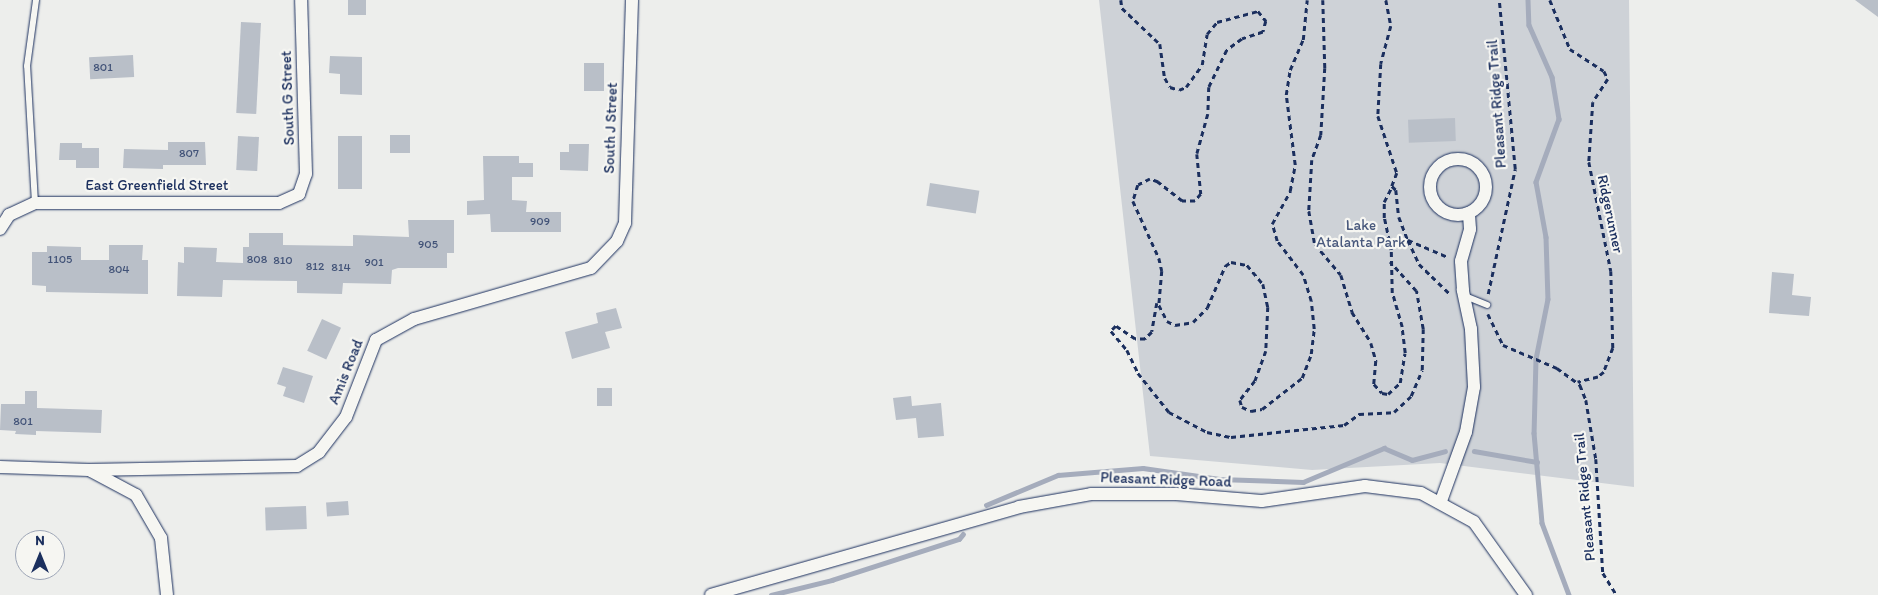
<!DOCTYPE html>
<html>
<head>
<meta charset="utf-8">
<style>
  body { margin:0 }
  #map { position:relative; width:1878px; height:595px; overflow:hidden; background:#edeeec; font-family:Itim,sans-serif }
  div>[style] { position:absolute }
  [style*='--x'] { left:calc(var(--x)*1px); top:calc(var(--y)*1px); width:calc(var(--w)*1px); rotate:calc(var(--a)*1deg) }
  .green>* { inset:0; background:#ced2d7 }
  .stream>* { height:4.5px; margin:-2.25px; padding:0 2.25px; transform-origin:2.25px; border-radius:2.25px; background:#a5acbc }
  .building>* { inset:0; background:#b9bfc8; transform-origin:0 0 }
  .path>* { height:2.5px; margin-top:-1.25px; transform-origin:0; background:repeating-linear-gradient(90deg,#1b2f5e 0 5px,transparent 0 9px) }
  .roads { filter:drop-shadow(0 0 1px #1b2f5e) drop-shadow(0 0 1px #1b2f5e) }
  .service>* { height:6px; margin:-3px; padding:0 3px; transform-origin:3px; border-radius:3px; background:#f6f6f2 }
  .minor>* { height:12px; margin:-6px; padding:0 6px; transform-origin:6px; border-radius:6px; background:#f6f6f2 }
  .minor>.ring { margin:-6px; padding:0; box-sizing:content-box; background:none; border:12px solid #f6f6f2; border-radius:50% }
  span { translate:-50% -50%; white-space:nowrap; text-align:center; line-height:1.15; -webkit-text-stroke:4.5px #f6f6f2; paint-order:stroke }
  .number-label { font-size:12px; color:#425378 }
  .number-label span { -webkit-text-stroke-width:0 }
  .street-label { font-size:15px; color:#1b2f5e }
  .park-label { font-size:15px; color:#48587c }
  .north { position:absolute; left:15px; top:530px; width:50px; height:50px; box-sizing:border-box; background:#f6f6f2; border:1px solid #9ea6b7; border-radius:50%; rotate:0deg; font-size:14px; font-weight:700; line-height:20px; text-align:center; color:#1b2f5e }
  .north::after { content:''; display:block; margin:auto; width:18px; height:22px; background:#1b2f5e; clip-path:polygon(50% 0,100% 100%,50% 72%,0 100%) }
</style>
</head>
<body>
<div id="map">
  <div class="green">
    <div style="clip-path:polygon(1099px 0,1629px 0,1634px 487px,1440px 463px,1312px 470px,1150px 456px)"></div>
  </div>
  <div class="stream">
    <div style="--x:1528;--y:0;--w:25;--a:88"></div>
    <div style="--x:1529;--y:25;--w:57;--a:66.1"></div>
    <div style="--x:1552;--y:77;--w:43;--a:80.5"></div>
    <div style="--x:1559;--y:119;--w:67;--a:110.1"></div>
    <div style="--x:1536;--y:182;--w:56;--a:79.7"></div>
    <div style="--x:1546;--y:237;--w:62;--a:88.2"></div>
    <div style="--x:1548;--y:299;--w:61;--a:101.3"></div>
    <div style="--x:1536;--y:359;--w:74;--a:91.5"></div>
    <div style="--x:1534;--y:433;--w:90;--a:84.9"></div>
    <div style="--x:1542;--y:523;--w:77;--a:69.4"></div>
    <div style="--x:1474;--y:451;--w:64;--a:9.9"></div>
    <div style="--x:986;--y:505;--w:78;--a:-22.6"></div>
    <div style="--x:1058;--y:475;--w:85;--a:-4.7"></div>
    <div style="--x:1143;--y:468;--w:77;--a:8.2"></div>
    <div style="--x:1219;--y:479;--w:84;--a:2"></div>
    <div style="--x:1303;--y:482;--w:88;--a:-22.8"></div>
    <div style="--x:1384;--y:448;--w:30;--a:23"></div>
    <div style="--x:1412;--y:460;--w:34;--a:-15"></div>
    <div style="--x:771;--y:595;--w:63;--a:-13.8"></div>
    <div style="--x:832;--y:580;--w:133;--a:-17.9"></div>
    <div style="--x:959;--y:539;--w:6;--a:-51"></div>
  </div>
  <div class="building">
    <div style="left:348px;top:0;width:18px;height:15px"></div>
    <div style="clip-path:polygon(1855px 0,1878px 0,1878px 17px)"></div>
    <div style="left:241px;top:22px;width:20px;height:91px;rotate:3deg"></div>
    <div style="left:133px;top:55px;width:22px;height:44px;rotate:87deg"></div>
    <div style="clip-path:polygon(330px 56px,362px 57px,362px 95px,340px 94px,340px 74px,329px 73px)"></div>
    <div style="left:584px;top:63px;width:20px;height:28px"></div>
    <div style="left:1455px;top:118px;width:23px;height:47px;rotate:88deg"></div>
    <div style="left:390px;top:135px;width:20px;height:18px"></div>
    <div style="left:238px;top:136px;width:21px;height:34px;rotate:3deg"></div>
    <div style="left:338px;top:136px;width:24px;height:53px"></div>
    <div style="clip-path:polygon(168px 142px,205px 142px,206px 165px,163px 165px,163px 169px,123px 168px,124px 149px,168px 150px)"></div>
    <div style="clip-path:polygon(60px 143px,82px 143px,82px 148px,99px 148px,99px 168px,76px 168px,76px 160px,59px 160px)"></div>
    <div style="clip-path:polygon(569px 144px,589px 144px,588px 171px,560px 170px,560px 152px,569px 152px)"></div>
    <div style="clip-path:polygon(483px 156px,519px 156px,519px 163px,533px 163px,533px 177px,512px 177px,512px 200px,527px 201px,526px 212px,561px 212px,561px 232px,491px 232px,490px 214px,467px 215px,467px 201px,484px 200px)"></div>
    <div style="left:930px;top:183px;width:50px;height:23px;rotate:9deg"></div>
    <div style="clip-path:polygon(408px 220px,454px 220px,454px 253px,447px 253px,447px 268px,398px 268px,392px 270px,391px 284px,343px 283px,342px 294px,297px 293px,297px 281px,223px 280px,222px 297px,177px 296px,178px 262px,184px 263px,184px 247px,217px 248px,216px 262px,243px 263px,243px 247px,249px 247px,249px 233px,283px 233px,283px 245px,353px 246px,353px 235px,409px 237px)"></div>
    <div style="clip-path:polygon(109px 245px,143px 245px,142px 260px,148px 260px,148px 294px,46px 292px,46px 286px,32px 285px,32px 252px,47px 252px,47px 246px,81px 247px,81px 260px,109px 260px)"></div>
    <div style="clip-path:polygon(1772px 272px,1794px 274px,1792px 295px,1811px 297px,1809px 316px,1769px 313px)"></div>
    <div style="clip-path:polygon(616px 308px,622px 328px,605px 332px,610px 348px,572px 359px,565px 332px,598px 323px,596px 313px)"></div>
    <div style="left:322px;top:319px;width:21px;height:35px;rotate:25deg"></div>
    <div style="clip-path:polygon(283px 367px,313px 376px,304px 403px,283px 396px,286px 387px,277px 384px)"></div>
    <div style="left:612px;top:388px;width:18px;height:15px;rotate:90deg"></div>
    <div style="clip-path:polygon(25px 391px,37px 391px,37px 408px,102px 410px,101px 433px,36px 431px,36px 435px,15px 434px,16px 431px,0 430px,1px 404px,25px 404px)"></div>
    <div style="clip-path:polygon(911px 396px,912px 406px,941px 403px,944px 436px,918px 438px,916px 418px,896px 420px,893px 398px)"></div>
    <div style="left:348px;top:501px;width:14px;height:22px;rotate:86deg"></div>
    <div style="left:306px;top:506px;width:23px;height:41px;rotate:88deg"></div>
  </div>
  <div class="path">
    <div style="--x:1121;--y:0;--w:8;--a:83"></div>
    <div style="--x:1122;--y:8;--w:52;--a:43.5"></div>
    <div style="--x:1160;--y:44;--w:34;--a:82"></div>
    <div style="--x:1165;--y:78;--w:10;--a:61"></div>
    <div style="--x:1170;--y:87;--w:9;--a:18"></div>
    <div style="--x:1179;--y:90;--w:8;--a:-23"></div>
    <div style="--x:1186;--y:87;--w:27;--a:-54"></div>
    <div style="--x:1202;--y:65;--w:31;--a:-81"></div>
    <div style="--x:1207;--y:34;--w:16;--a:-50"></div>
    <div style="--x:1217;--y:22;--w:42;--a:-15"></div>
    <div style="--x:1258;--y:11;--w:13;--a:51"></div>
    <div style="--x:1266;--y:21;--w:11;--a:105"></div>
    <div style="--x:1263;--y:32;--w:22;--a:162"></div>
    <div style="--x:1242;--y:39;--w:19;--a:144"></div>
    <div style="--x:1227;--y:50;--w:41;--a:115.9"></div>
    <div style="--x:1209;--y:87;--w:27;--a:92"></div>
    <div style="--x:1208;--y:114;--w:41;--a:105.4"></div>
    <div style="--x:1197;--y:154;--w:40;--a:84.3"></div>
    <div style="--x:1201;--y:194;--w:9;--a:131"></div>
    <div style="--x:1195;--y:201;--w:13;--a:180"></div>
    <div style="--x:1182;--y:201;--w:31;--a:-142"></div>
    <div style="--x:1158;--y:182;--w:9;--a:-159"></div>
    <div style="--x:1150;--y:179;--w:13;--a:153"></div>
    <div style="--x:1138;--y:185;--w:17;--a:107"></div>
    <div style="--x:1133;--y:201;--w:63;--a:65.5"></div>
    <div style="--x:1159;--y:258;--w:13;--a:77"></div>
    <div style="--x:1162;--y:271;--w:34;--a:95"></div>
    <div style="--x:1159;--y:305;--w:18;--a:63"></div>
    <div style="--x:1167;--y:321;--w:9;--a:27"></div>
    <div style="--x:1175;--y:325;--w:18;--a:-9"></div>
    <div style="--x:1193;--y:322;--w:20;--a:-45"></div>
    <div style="--x:1207;--y:308;--w:46;--a:-66.8"></div>
    <div style="--x:1225;--y:266;--w:7;--a:-34"></div>
    <div style="--x:1231;--y:262;--w:16;--a:11"></div>
    <div style="--x:1247;--y:265;--w:25;--a:50"></div>
    <div style="--x:1263;--y:284;--w:24;--a:78"></div>
    <div style="--x:1268;--y:307;--w:44;--a:92.6"></div>
    <div style="--x:1266;--y:351;--w:32;--a:110"></div>
    <div style="--x:1255;--y:381;--w:24;--a:128"></div>
    <div style="--x:1240;--y:400;--w:7;--a:74"></div>
    <div style="--x:1242;--y:407;--w:10;--a:24"></div>
    <div style="--x:1251;--y:411;--w:11;--a:-10"></div>
    <div style="--x:1262;--y:409;--w:51;--a:-37.8"></div>
    <div style="--x:1302;--y:378;--w:26;--a:-69"></div>
    <div style="--x:1311;--y:354;--w:25;--a:-83"></div>
    <div style="--x:1314;--y:329;--w:28;--a:-96"></div>
    <div style="--x:1311;--y:301;--w:27;--a:-107"></div>
    <div style="--x:1303;--y:275;--w:43;--a:-127.4"></div>
    <div style="--x:1277;--y:241;--w:18;--a:-106"></div>
    <div style="--x:1272;--y:224;--w:38;--a:-61"></div>
    <div style="--x:1290;--y:191;--w:26;--a:-79"></div>
    <div style="--x:1295;--y:165;--w:71;--a:-97.3"></div>
    <div style="--x:1286;--y:95;--w:25;--a:-81"></div>
    <div style="--x:1290;--y:70;--w:33;--a:-67"></div>
    <div style="--x:1303;--y:40;--w:40;--a:-84.3"></div>
    <div style="--x:1323;--y:0;--w:68;--a:88.3"></div>
    <div style="--x:1325;--y:68;--w:67;--a:93.4"></div>
    <div style="--x:1321;--y:135;--w:27;--a:110"></div>
    <div style="--x:1312;--y:160;--w:51;--a:93.4"></div>
    <div style="--x:1309;--y:211;--w:34;--a:80"></div>
    <div style="--x:1315;--y:244;--w:40;--a:50"></div>
    <div style="--x:1341;--y:275;--w:39;--a:73"></div>
    <div style="--x:1352;--y:312;--w:36;--a:58"></div>
    <div style="--x:1371;--y:343;--w:19;--a:74"></div>
    <div style="--x:1376;--y:361;--w:23;--a:95"></div>
    <div style="--x:1374;--y:384;--w:12;--a:48"></div>
    <div style="--x:1382;--y:393;--w:6;--a:9"></div>
    <div style="--x:1388;--y:394;--w:16;--a:-43"></div>
    <div style="--x:1400;--y:383;--w:30;--a:-81"></div>
    <div style="--x:1405;--y:353;--w:26;--a:-97"></div>
    <div style="--x:1402;--y:327;--w:35;--a:-106"></div>
    <div style="--x:1392;--y:293;--w:43;--a:-91.3"></div>
    <div style="--x:1391;--y:250;--w:33;--a:-102"></div>
    <div style="--x:1384;--y:218;--w:16;--a:-90"></div>
    <div style="--x:1384;--y:202;--w:18;--a:-63"></div>
    <div style="--x:1392;--y:186;--w:6;--a:45"></div>
    <div style="--x:1396;--y:190;--w:27;--a:84"></div>
    <div style="--x:1399;--y:217;--w:25;--a:69"></div>
    <div style="--x:1408;--y:240;--w:43;--a:23"></div>
    <div style="--x:1386;--y:0;--w:26;--a:79"></div>
    <div style="--x:1391;--y:26;--w:39;--a:105"></div>
    <div style="--x:1381;--y:64;--w:52;--a:93.3"></div>
    <div style="--x:1378;--y:116;--w:60;--a:71.6"></div>
    <div style="--x:1397;--y:173;--w:14;--a:111"></div>
    <div style="--x:1550;--y:0;--w:53;--a:67.8"></div>
    <div style="--x:1570;--y:49;--w:40;--a:32.9"></div>
    <div style="--x:1604;--y:71;--w:9;--a:63"></div>
    <div style="--x:1608;--y:79;--w:27;--a:123"></div>
    <div style="--x:1593;--y:102;--w:60;--a:93.8"></div>
    <div style="--x:1589;--y:162;--w:111;--a:78.6"></div>
    <div style="--x:1611;--y:271;--w:77;--a:88.5"></div>
    <div style="--x:1613;--y:348;--w:26;--a:111"></div>
    <div style="--x:1604;--y:372;--w:8;--a:140"></div>
    <div style="--x:1598;--y:377;--w:21;--a:166"></div>
    <div style="--x:1408;--y:240;--w:26;--a:65"></div>
    <div style="--x:1419;--y:264;--w:42;--a:44"></div>
    <div style="--x:1488;--y:294;--w:128;--a:-77.8"></div>
    <div style="--x:1515;--y:169;--w:170;--a:-95.4"></div>
    <div style="--x:1157;--y:303;--w:29;--a:100"></div>
    <div style="--x:1152;--y:332;--w:10;--a:135"></div>
    <div style="--x:1145;--y:339;--w:10;--a:180"></div>
    <div style="--x:1135;--y:339;--w:23;--a:-146"></div>
    <div style="--x:1116;--y:326;--w:7;--a:135"></div>
    <div style="--x:1111;--y:331;--w:25;--a:50"></div>
    <div style="--x:1127;--y:350;--w:25;--a:64"></div>
    <div style="--x:1138;--y:373;--w:50;--a:51.5"></div>
    <div style="--x:1169;--y:412;--w:43;--a:27.8"></div>
    <div style="--x:1207;--y:432;--w:25;--a:12"></div>
    <div style="--x:1231;--y:437;--w:114;--a:-6.1"></div>
    <div style="--x:1344;--y:425;--w:19;--a:-36"></div>
    <div style="--x:1359;--y:414;--w:35;--a:-3"></div>
    <div style="--x:1394;--y:412;--w:23;--a:-43"></div>
    <div style="--x:1411;--y:396;--w:28;--a:-67"></div>
    <div style="--x:1422;--y:370;--w:41;--a:-88.6"></div>
    <div style="--x:1423;--y:329;--w:39;--a:-100"></div>
    <div style="--x:1416;--y:291;--w:39;--a:-132"></div>
    <div style="--x:1488;--y:314;--w:34;--a:64"></div>
    <div style="--x:1503;--y:345;--w:59;--a:23.1"></div>
    <div style="--x:1557;--y:368;--w:29;--a:36"></div>
    <div style="--x:1580;--y:385;--w:16;--a:68"></div>
    <div style="--x:1586;--y:400;--w:60;--a:80.4"></div>
    <div style="--x:1596;--y:459;--w:114;--a:86.5"></div>
    <div style="--x:1603;--y:573;--w:26;--a:58"></div>
  </div>
  <div class="roads">
    <div class="service">
      <div style="--x:35;--y:203;--w:137;--a:-93.3"></div>
      <div style="--x:27;--y:66;--w:67;--a:-82.2"></div>
      <div style="--x:1465;--y:296;--w:24;--a:22"></div>
    </div>
    <div class="minor">
      <div class="ring" style="left:1430px;top:159px;width:44px;height:44px"></div>
      <div style="--x:0;--y:229;--w:17;--a:-57"></div>
      <div style="--x:9;--y:215;--w:29;--a:-25"></div>
      <div style="--x:35;--y:203;--w:244;--a:0"></div>
      <div style="--x:279;--y:203;--w:22;--a:-24"></div>
      <div style="--x:299;--y:194;--w:21;--a:-71"></div>
      <div style="--x:306;--y:174;--w:174;--a:-91.6"></div>
      <div style="--x:0;--y:467;--w:89;--a:1.9"></div>
      <div style="--x:89;--y:470;--w:208;--a:-1.1"></div>
      <div style="--x:297;--y:466;--w:26;--a:-32"></div>
      <div style="--x:319;--y:452;--w:44;--a:-52.4"></div>
      <div style="--x:346;--y:417;--w:83;--a:-68.7"></div>
      <div style="--x:376;--y:340;--w:43;--a:-28.9"></div>
      <div style="--x:414;--y:319;--w:184;--a:-16.1"></div>
      <div style="--x:591;--y:268;--w:37;--a:-46"></div>
      <div style="--x:617;--y:241;--w:20;--a:-66"></div>
      <div style="--x:625;--y:223;--w:223;--a:-88.2"></div>
      <div style="--x:91;--y:471;--w:51;--a:28.1"></div>
      <div style="--x:136;--y:495;--w:50;--a:59.8"></div>
      <div style="--x:161;--y:538;--w:57;--a:84"></div>
      <div style="--x:1441;--y:501;--w:73;--a:-70.1"></div>
      <div style="--x:1466;--y:432;--w:46;--a:-79.9"></div>
      <div style="--x:1474;--y:387;--w:58;--a:-93"></div>
      <div style="--x:1471;--y:329;--w:40;--a:-102"></div>
      <div style="--x:1463;--y:290;--w:29;--a:-94"></div>
      <div style="--x:1461;--y:261;--w:33;--a:-74"></div>
      <div style="--x:1470;--y:229;--w:16;--a:-94"></div>
      <div style="--x:711;--y:595;--w:320;--a:-15.9"></div>
      <div style="--x:1019;--y:507;--w:73;--a:-10.2"></div>
      <div style="--x:1091;--y:494;--w:85;--a:0"></div>
      <div style="--x:1176;--y:494;--w:86;--a:4.7"></div>
      <div style="--x:1262;--y:501;--w:104;--a:-8.3"></div>
      <div style="--x:1365;--y:486;--w:56;--a:7.1"></div>
      <div style="--x:1421;--y:493;--w:60;--a:28.7"></div>
      <div style="--x:1474;--y:522;--w:90;--a:54.5"></div>
    </div>
  </div>
  <div class="number-label">
    <span style="left:103px;top:68px">801</span>
    <span style="left:189px;top:154px">807</span>
    <span style="left:540px;top:222px">909</span>
    <span style="left:428px;top:245px">905</span>
    <span style="left:60px;top:260px">1105</span>
    <span style="left:257px;top:260px">808</span>
    <span style="left:283px;top:261px">810</span>
    <span style="left:374px;top:263px">901</span>
    <span style="left:315px;top:267px">812</span>
    <span style="left:341px;top:268px">814</span>
    <span style="left:119px;top:270px">804</span>
    <span style="left:23px;top:422px">801</span>
  </div>
  <div class="street-label">
    <span style="left:288px;top:98px;rotate:-92deg">South G Street</span>
    <span style="left:1497px;top:104px;rotate:-94deg">Pleasant Ridge Trail</span>
    <span style="left:611px;top:128px;rotate:-88deg">South J Street</span>
    <span style="left:157px;top:186px">East Greenfield Street</span>
    <span style="left:1610px;top:214px;rotate:78deg">Ridgerunner</span>
    <span style="left:346px;top:372px;rotate:-68deg">Amis Road</span>
    <span style="left:1166px;top:480px;rotate:2deg">Pleasant Ridge Road</span>
    <span style="left:1585px;top:497px;rotate:-95deg">Pleasant Ridge Trail</span>
  </div>
  <div class="park-label">
    <span style="left:1361px;top:234px">Lake<br>Atalanta Park</span>
  </div>
  <div class="north">N</div>
</div>
</body>
</html>
